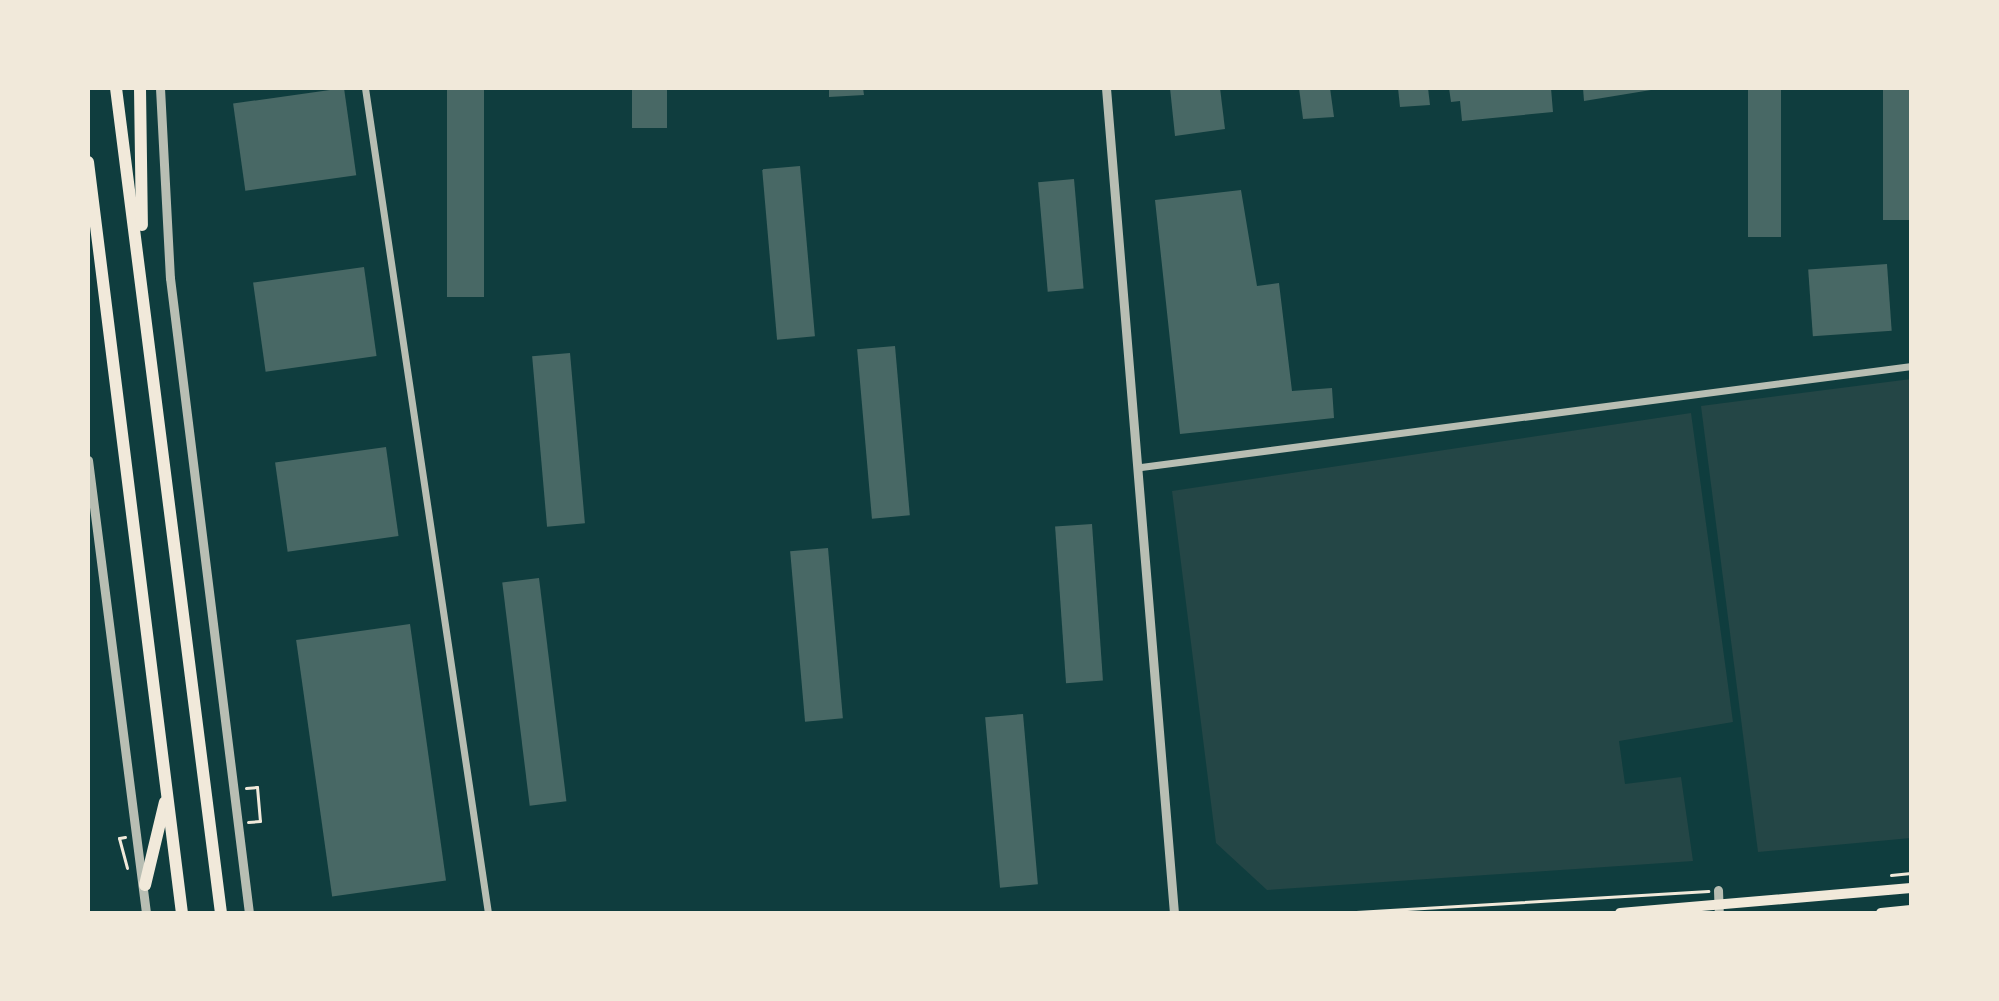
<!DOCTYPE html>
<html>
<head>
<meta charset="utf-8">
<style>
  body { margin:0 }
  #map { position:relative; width:1999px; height:1001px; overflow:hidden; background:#0f3d3e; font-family:Jost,sans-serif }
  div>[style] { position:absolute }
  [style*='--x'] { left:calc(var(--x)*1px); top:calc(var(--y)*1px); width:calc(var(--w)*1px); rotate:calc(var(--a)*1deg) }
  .green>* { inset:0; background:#244646 }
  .building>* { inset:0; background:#486865; transform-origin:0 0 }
  .path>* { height:3px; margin:-1.5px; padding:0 1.5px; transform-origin:1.5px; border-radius:1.5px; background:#f1e9da }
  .minor>* { height:7px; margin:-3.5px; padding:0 3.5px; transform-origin:3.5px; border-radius:3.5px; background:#b8beb3 }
  .tertiary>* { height:9px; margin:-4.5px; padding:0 4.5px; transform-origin:4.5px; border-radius:4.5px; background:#b8beb3 }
  .secondary>* { height:10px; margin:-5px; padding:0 5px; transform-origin:5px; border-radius:5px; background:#f1e9da }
  .trunk>* { height:12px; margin:-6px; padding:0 6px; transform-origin:6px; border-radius:6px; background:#f1e9da }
  span { translate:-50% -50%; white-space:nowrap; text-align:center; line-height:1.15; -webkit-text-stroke:8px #f1e9da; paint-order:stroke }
  .frame { position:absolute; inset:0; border:90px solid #f1e9da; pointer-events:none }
</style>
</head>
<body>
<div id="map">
  <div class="green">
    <div style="clip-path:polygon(1911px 379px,1911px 838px,1758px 852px,1701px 406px)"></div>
    <div style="clip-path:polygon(1691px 413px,1733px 722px,1619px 741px,1625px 784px,1681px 777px,1693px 861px,1267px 890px,1216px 843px,1172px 491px)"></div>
  </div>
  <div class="building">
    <div style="left:344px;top:88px;width:88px;height:112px;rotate:82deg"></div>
    <div style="left:447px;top:88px;width:37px;height:209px"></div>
    <div style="left:632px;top:88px;width:35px;height:40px"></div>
    <div style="clip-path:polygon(829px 88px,863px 88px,864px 95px,829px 97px)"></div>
    <div style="clip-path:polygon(1170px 88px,1220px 88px,1225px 129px,1175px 136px)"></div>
    <div style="clip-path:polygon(1299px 88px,1330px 88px,1334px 117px,1303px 119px)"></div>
    <div style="clip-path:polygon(1398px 88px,1428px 88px,1430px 105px,1400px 107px)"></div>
    <div style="clip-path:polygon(1449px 88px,1551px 88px,1553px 112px,1462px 121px,1460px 101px,1451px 102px)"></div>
    <div style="clip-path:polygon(1583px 88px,1651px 88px,1651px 90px,1584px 101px)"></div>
    <div style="left:1748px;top:88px;width:33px;height:149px"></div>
    <div style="left:1883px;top:88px;width:28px;height:132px"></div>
    <div style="left:800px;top:166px;width:171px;height:38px;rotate:85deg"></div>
    <div style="left:1074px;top:179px;width:110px;height:36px;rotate:85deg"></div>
    <div style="clip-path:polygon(1241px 190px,1257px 286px,1279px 283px,1292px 391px,1332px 388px,1334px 418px,1180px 434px,1155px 200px)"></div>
    <div style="left:1887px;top:264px;width:67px;height:79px;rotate:86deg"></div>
    <div style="left:364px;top:267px;width:90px;height:112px;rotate:82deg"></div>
    <div style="left:895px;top:346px;width:170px;height:38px;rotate:85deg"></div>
    <div style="left:570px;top:353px;width:171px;height:38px;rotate:85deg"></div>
    <div style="left:386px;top:447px;width:90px;height:112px;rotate:82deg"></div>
    <div style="left:1092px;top:524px;width:157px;height:37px;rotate:86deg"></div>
    <div style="left:828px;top:548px;width:171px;height:38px;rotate:85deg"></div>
    <div style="left:539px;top:578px;width:225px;height:37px;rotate:83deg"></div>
    <div style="left:410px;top:624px;width:259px;height:115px;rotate:82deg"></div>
    <div style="left:1023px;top:714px;width:171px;height:38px;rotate:85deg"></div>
  </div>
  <div class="path">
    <div style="--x:246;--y:788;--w:11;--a:-5"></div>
    <div style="--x:257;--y:787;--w:34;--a:85"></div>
    <div style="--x:260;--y:821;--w:12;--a:175"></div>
    <div style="--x:125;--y:837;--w:6;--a:171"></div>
    <div style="--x:119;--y:838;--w:31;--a:75"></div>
    <div style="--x:1891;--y:875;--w:20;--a:-6"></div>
    <div style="--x:1339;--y:913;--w:370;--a:-3.4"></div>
  </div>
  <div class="minor">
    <div style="--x:365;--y:88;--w:834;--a:81.52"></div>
    <div style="--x:1141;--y:467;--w:777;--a:-7.47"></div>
  </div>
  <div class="tertiary">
    <div style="--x:160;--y:88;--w:190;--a:87"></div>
    <div style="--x:170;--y:278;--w:640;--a:82.91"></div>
    <div style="--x:1106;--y:88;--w:828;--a:85.29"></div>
    <div style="--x:88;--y:460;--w:457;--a:82.7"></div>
    <div style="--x:1718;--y:890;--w:23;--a:88"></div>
  </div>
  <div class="secondary">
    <div style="--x:1620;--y:913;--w:292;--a:-4.9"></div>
    <div style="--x:1881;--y:913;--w:30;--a:-6"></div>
  </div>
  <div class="trunk">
    <div style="--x:116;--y:88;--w:832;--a:82.75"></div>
    <div style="--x:140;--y:88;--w:137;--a:89.2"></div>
    <div style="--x:88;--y:162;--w:757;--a:82.87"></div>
    <div style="--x:145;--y:885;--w:85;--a:-76.5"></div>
  </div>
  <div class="frame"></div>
</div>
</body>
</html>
